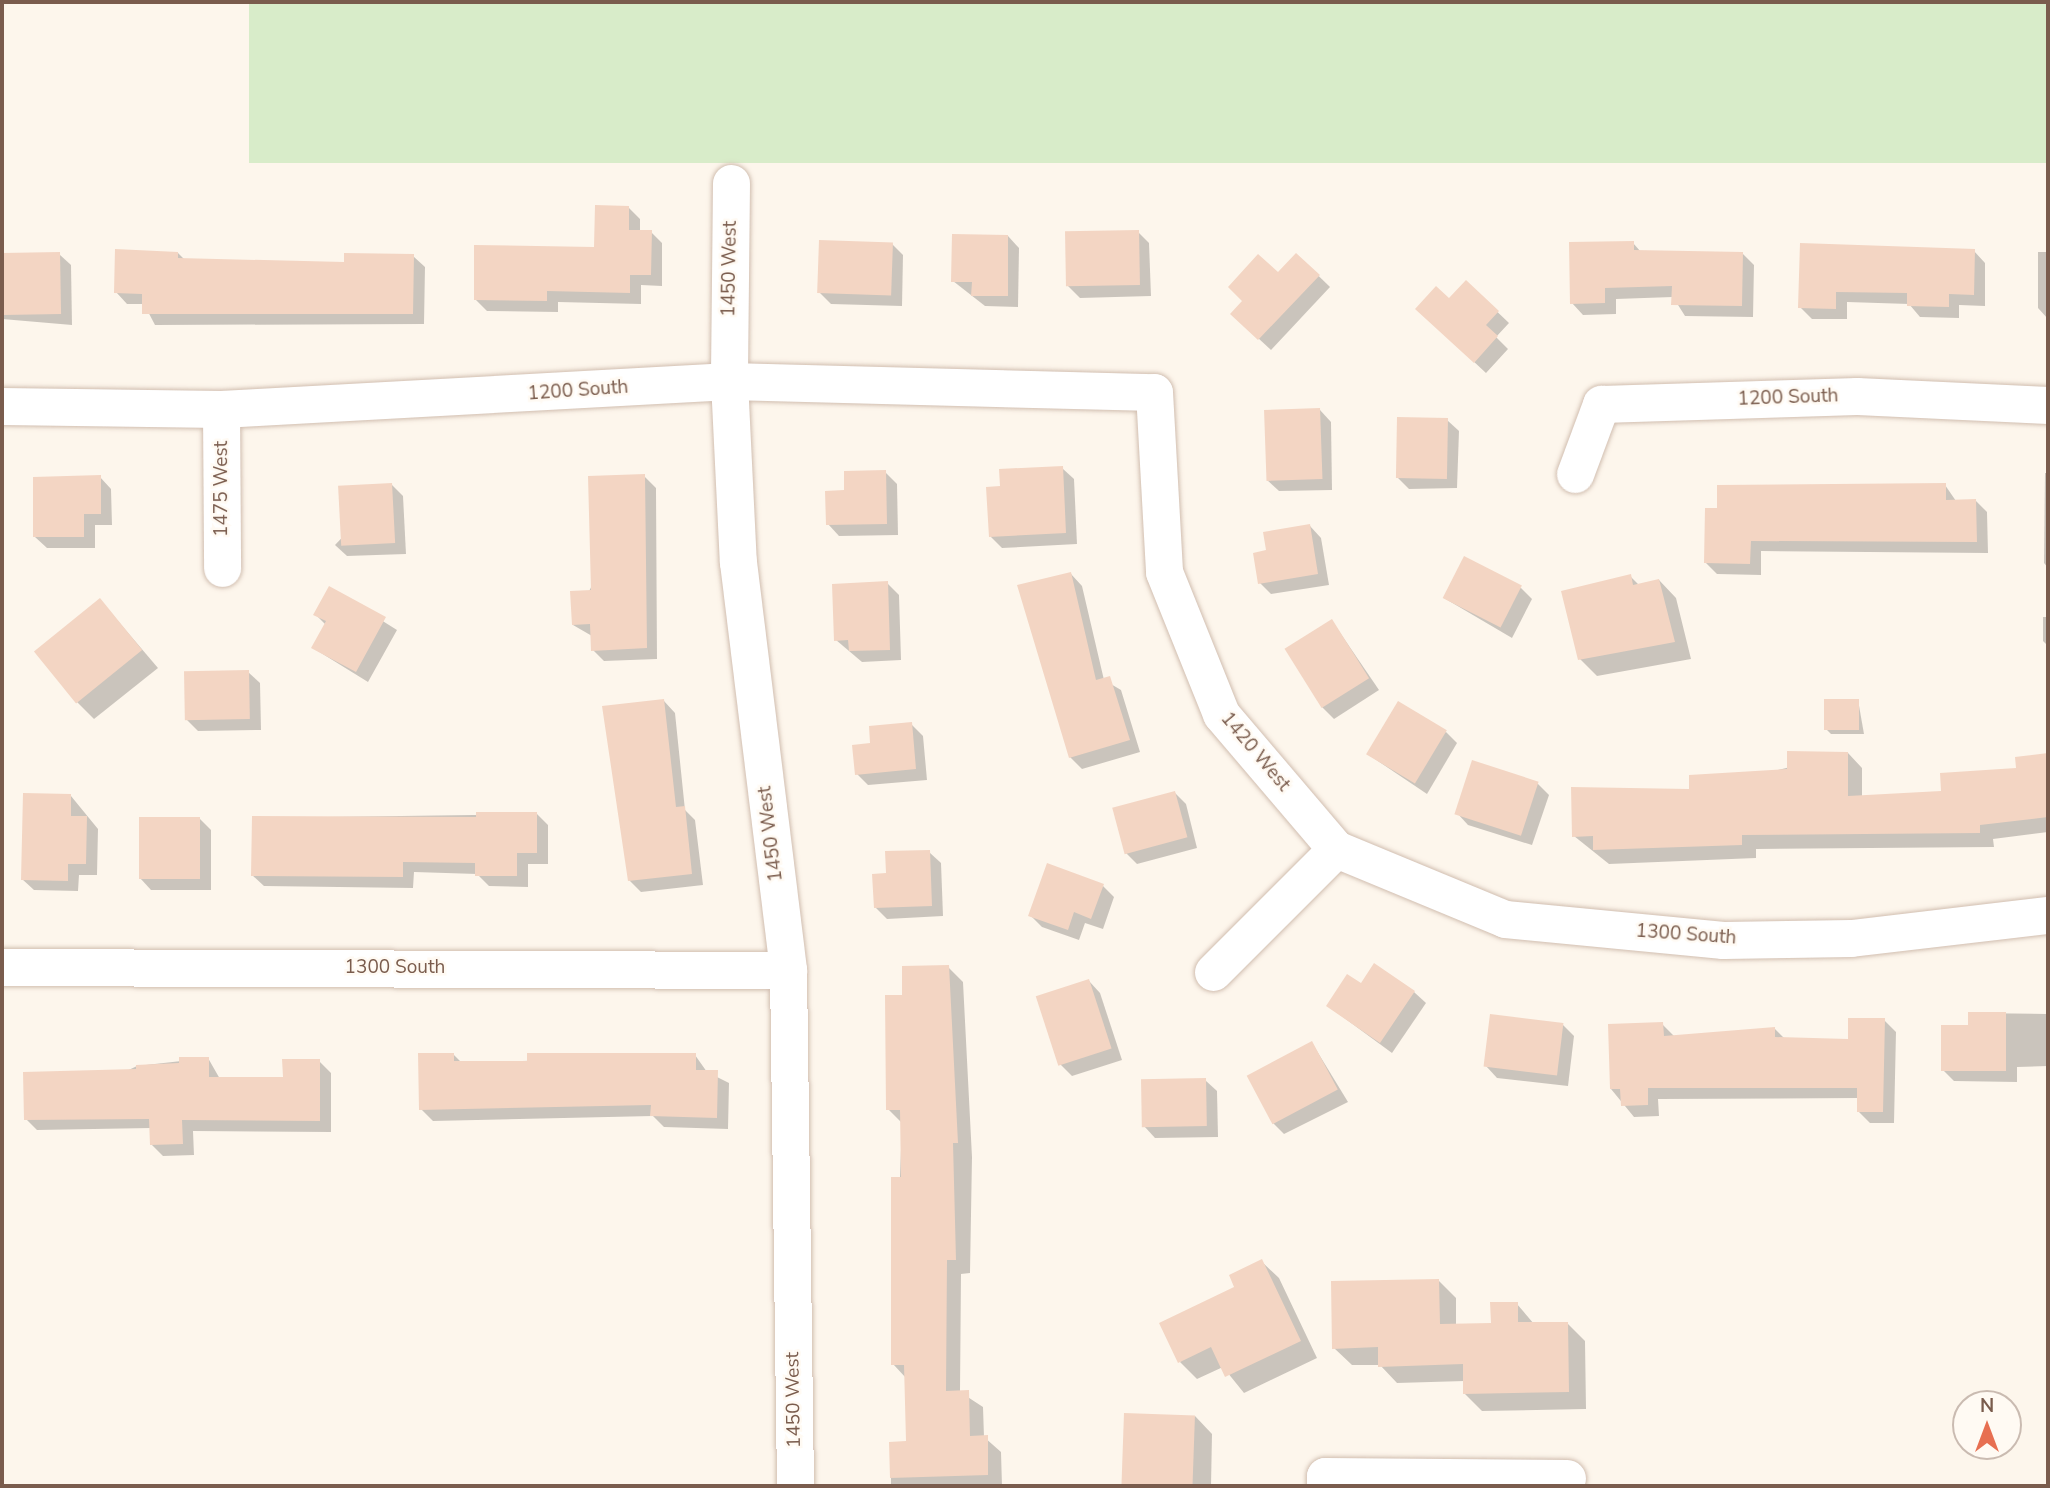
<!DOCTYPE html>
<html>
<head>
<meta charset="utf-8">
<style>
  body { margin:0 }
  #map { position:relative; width:2050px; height:1488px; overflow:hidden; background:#fdf6ec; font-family:"Nunito Sans",sans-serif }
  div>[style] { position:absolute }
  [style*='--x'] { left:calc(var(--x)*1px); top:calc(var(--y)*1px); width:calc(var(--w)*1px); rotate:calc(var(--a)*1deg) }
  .green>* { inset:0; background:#d8ecc9; transform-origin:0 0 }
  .shadow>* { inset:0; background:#0003 }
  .building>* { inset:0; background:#f3d5c3; transform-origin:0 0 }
  .roads { filter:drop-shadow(0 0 2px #d1beb0) drop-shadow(0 0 2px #d1beb0) }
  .street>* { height:37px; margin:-18.5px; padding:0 18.5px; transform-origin:18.5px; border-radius:18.5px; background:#fff }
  span { translate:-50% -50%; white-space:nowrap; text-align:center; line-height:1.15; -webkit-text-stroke:5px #fffaf3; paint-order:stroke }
  .street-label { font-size:19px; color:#7a5c4d }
  .frame { position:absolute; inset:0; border:4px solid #7a5c4d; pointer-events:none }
  .north { position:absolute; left:1952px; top:1390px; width:70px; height:70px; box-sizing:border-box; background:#fffaf3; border:2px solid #cabbb1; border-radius:50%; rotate:0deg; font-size:19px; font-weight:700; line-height:28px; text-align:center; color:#7a5c4d }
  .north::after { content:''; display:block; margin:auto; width:24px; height:32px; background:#e76f51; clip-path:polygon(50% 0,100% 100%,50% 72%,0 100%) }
</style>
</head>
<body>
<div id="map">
  <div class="green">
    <div style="left:249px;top:2px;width:1799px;height:161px"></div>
  </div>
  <div class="shadow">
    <div style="clip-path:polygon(629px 208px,640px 219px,640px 232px,651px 232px,662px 243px,662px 286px,641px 285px,641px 304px,558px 302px,558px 312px,487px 311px,475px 299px,596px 248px)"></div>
    <div style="clip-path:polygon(1138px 232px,1149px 243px,1151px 296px,1080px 298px,1068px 286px)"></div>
    <div style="clip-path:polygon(1008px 236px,1019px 248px,1018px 307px,985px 306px,953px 281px)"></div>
    <div style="clip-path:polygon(1633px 243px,1641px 252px,1742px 253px,1754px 265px,1753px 317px,1685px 316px,1673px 297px,1616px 299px,1616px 314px,1583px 315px,1572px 303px)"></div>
    <div style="clip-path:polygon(892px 244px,903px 255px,902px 306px,831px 304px,819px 292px)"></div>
    <div style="clip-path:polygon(1802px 244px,1974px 251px,1985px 263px,1985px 306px,1959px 305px,1959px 318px,1920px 317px,1909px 304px,1847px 302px,1847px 319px,1812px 319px,1800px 307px)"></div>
    <div style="clip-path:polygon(2038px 252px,2048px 252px,2048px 319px,2038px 308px)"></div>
    <div style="clip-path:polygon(178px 253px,185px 260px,346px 264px,413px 256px,425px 267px,424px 324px,155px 325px,144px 304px,127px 304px,116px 292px)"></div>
    <div style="clip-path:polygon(2px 254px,59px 254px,71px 265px,72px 325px,2px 319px)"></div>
    <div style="clip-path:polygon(1297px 255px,1330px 287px,1271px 350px,1244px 325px)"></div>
    <div style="clip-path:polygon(1466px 282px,1509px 323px,1496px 337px,1508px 349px,1486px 373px,1429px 320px)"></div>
    <div style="clip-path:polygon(1320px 410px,1331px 422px,1332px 490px,1279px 491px,1267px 480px)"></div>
    <div style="clip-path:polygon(1447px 420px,1459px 431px,1457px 488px,1409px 489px,1397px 477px)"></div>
    <div style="clip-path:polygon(1062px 468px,1074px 479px,1077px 544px,1002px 548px,991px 537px,1002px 488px)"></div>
    <div style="clip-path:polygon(885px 472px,897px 484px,898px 535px,839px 536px,828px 524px)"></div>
    <div style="clip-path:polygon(2045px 473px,2048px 473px,2048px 568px,2044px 563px)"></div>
    <div style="clip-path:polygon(644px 476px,656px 488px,657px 659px,604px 661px,593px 650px,592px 636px,573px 625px)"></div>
    <div style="clip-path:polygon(100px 477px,111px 489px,112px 525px,95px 525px,95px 548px,47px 548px,35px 537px)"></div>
    <div style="clip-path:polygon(392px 485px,403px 496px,406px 554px,347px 556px,335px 545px)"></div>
    <div style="clip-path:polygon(1945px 485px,1956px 501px,1975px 500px,1987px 512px,1988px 553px,1761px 551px,1761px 575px,1717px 574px,1706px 563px,1718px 509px)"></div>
    <div style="clip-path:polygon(1310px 526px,1321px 538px,1329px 585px,1271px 594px,1260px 583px,1268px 552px)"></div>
    <div style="clip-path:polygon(1071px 574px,1082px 586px,1104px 680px,1121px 690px,1140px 752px,1082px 769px,1070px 757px)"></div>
    <div style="clip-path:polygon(1630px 576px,1639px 585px,1659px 580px,1676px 598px,1691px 659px,1597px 676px,1580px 659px)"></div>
    <div style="clip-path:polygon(887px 583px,899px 595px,901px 660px,862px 662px,836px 640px)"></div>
    <div style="clip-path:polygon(330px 588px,397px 630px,368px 682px,313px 648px,326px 625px,315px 614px)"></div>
    <div style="clip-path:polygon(1521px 588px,1532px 599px,1512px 638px,1444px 598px)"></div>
    <div style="clip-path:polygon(100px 600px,158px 668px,94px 719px,77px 702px)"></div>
    <div style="clip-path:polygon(2043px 617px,2048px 617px,2048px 646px,2043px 641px)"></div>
    <div style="clip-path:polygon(1332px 621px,1379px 690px,1334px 719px,1322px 707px)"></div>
    <div style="clip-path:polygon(248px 672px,260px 683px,261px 730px,198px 731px,187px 720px)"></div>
    <div style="clip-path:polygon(1858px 700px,1864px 734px,1831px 734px,1826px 729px)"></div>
    <div style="clip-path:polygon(664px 701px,675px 713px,685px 810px,695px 820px,703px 885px,641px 892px,629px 880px)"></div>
    <div style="clip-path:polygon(911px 724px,923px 736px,927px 780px,868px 785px,857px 774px)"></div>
    <div style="clip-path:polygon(1446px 732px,1457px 743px,1427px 794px,1369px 755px)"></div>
    <div style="clip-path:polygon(1848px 753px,1862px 768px,1862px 797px,1943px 792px,2018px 769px,2017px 758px,2048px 754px,2048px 832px,1993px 839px,1994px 847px,1756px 849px,1756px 858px,1609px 864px,1574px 836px,1691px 791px)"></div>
    <div style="clip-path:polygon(1537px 783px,1549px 795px,1532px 845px,1468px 825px,1457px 813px)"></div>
    <div style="clip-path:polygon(1174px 792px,1186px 804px,1197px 848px,1137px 864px,1125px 852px)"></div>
    <div style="clip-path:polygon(71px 796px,98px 829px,97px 875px,79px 875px,78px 891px,34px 890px,22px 879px)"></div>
    <div style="clip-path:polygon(537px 814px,548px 825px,548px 864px,528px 864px,528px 887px,489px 886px,477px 874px,414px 872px,413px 888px,264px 886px,252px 875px,254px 818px)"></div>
    <div style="clip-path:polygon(200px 819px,211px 830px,211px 890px,151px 890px,140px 878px)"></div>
    <div style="clip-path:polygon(929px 852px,941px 863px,943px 916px,887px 919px,875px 907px,888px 875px)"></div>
    <div style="clip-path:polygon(1103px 886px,1114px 897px,1103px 929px,1085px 923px,1079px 940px,1042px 927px,1030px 915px)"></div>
    <div style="clip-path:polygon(948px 967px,963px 982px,972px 1157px,970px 1273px,961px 1274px,960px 1392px,983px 1407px,984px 1437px,1001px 1452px,1002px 1486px,891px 1486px,891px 1443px,908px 1443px,906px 1378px,893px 1364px,902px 1123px,888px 1109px,904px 996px)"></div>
    <div style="clip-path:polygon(1089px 981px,1100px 993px,1122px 1060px,1072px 1076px,1060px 1064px)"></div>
    <div style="clip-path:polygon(1361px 985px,1414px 992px,1426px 1003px,1392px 1053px,1328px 1006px)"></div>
    <div style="clip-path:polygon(1970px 1013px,2048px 1014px,2048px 1066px,2017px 1067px,2017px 1082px,1954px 1081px,1943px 1070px,1970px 1027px)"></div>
    <div style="clip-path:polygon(1884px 1020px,1896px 1032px,1894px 1123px,1870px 1123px,1858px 1111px,1859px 1098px,1658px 1099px,1659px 1116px,1634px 1117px,1611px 1089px,1662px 1024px,1674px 1036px,1775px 1029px,1785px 1039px,1849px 1041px)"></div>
    <div style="clip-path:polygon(1562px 1024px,1574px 1036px,1568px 1086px,1497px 1078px,1486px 1066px)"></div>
    <div style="clip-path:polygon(1312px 1043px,1348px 1102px,1284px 1134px,1273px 1123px)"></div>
    <div style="clip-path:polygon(453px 1054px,462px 1063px,695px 1055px,707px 1072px,729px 1083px,728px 1129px,664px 1127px,653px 1116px,433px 1121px,421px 1109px)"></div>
    <div style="clip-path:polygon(208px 1058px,220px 1079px,285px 1079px,319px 1061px,331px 1073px,331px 1132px,193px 1131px,194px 1155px,163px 1156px,151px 1144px,151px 1128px,37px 1130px,26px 1119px,137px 1066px)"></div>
    <div style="clip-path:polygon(1205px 1080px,1217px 1091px,1218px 1137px,1155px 1138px,1144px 1126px)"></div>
    <div style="clip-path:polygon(1261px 1261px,1279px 1278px,1317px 1358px,1244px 1393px,1223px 1367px,1197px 1379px,1180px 1362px)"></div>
    <div style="clip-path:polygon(1438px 1280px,1456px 1298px,1456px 1325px,1492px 1324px,1517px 1304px,1534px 1324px,1567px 1323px,1585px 1341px,1586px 1409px,1482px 1411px,1465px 1394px,1465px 1381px,1397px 1383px,1380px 1365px,1352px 1365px,1334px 1348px)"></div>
    <div style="clip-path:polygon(1195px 1416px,1212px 1434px,1211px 1486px,1134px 1486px)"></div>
  </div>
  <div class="building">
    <div style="clip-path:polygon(595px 205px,629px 206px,629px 230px,652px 230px,651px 275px,630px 275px,630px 293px,547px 291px,547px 301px,474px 300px,474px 245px,594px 247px)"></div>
    <div style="left:1139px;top:230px;width:55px;height:74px;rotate:89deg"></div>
    <div style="clip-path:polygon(952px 234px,1008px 235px,1008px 296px,971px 296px,972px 282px,951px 282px)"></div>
    <div style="left:819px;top:240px;width:74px;height:53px;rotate:2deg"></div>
    <div style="clip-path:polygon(1634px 241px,1634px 250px,1743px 252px,1742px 306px,1671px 305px,1672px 286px,1605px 288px,1605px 303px,1570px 304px,1569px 242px)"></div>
    <div style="clip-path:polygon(1800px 243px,1975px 249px,1974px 295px,1949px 294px,1949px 307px,1907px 306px,1907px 293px,1836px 292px,1836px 309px,1798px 308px)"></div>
    <div style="clip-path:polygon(115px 249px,178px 252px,178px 258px,344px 262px,344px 253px,414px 254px,413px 314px,142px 314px,142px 294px,114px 293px)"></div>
    <div style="left:60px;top:252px;width:62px;height:58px;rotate:89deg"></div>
    <div style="clip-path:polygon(1296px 253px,1320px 275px,1258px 340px,1230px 314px,1242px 301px,1228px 287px,1258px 254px,1278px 272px)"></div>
    <div style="clip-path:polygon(1466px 280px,1499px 311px,1486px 325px,1498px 336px,1474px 363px,1415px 309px,1436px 286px,1449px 298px)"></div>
    <div style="left:1320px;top:408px;width:71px;height:56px;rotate:88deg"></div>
    <div style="left:1397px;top:417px;width:51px;height:61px;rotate:1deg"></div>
    <div style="clip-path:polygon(1063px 466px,1066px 533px,989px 537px,986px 487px,1000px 486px,999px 469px)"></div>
    <div style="clip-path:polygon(886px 470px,887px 524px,826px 525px,825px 491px,844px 490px,844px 471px)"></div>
    <div style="clip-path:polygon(645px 474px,647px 648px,591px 651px,590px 624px,572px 625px,570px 591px,591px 590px,588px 476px)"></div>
    <div style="clip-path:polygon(101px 475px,101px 514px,84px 514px,84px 537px,33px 537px,33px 477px)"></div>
    <div style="left:392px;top:483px;width:60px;height:54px;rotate:87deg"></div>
    <div style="clip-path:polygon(1946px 483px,1946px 500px,1976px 499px,1977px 542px,1751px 541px,1750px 564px,1704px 563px,1705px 508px,1717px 508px,1717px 485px)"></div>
    <div style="clip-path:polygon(1310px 524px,1318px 574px,1258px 584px,1253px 553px,1266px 550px,1263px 532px)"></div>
    <div style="left:1464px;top:556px;width:65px;height:47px;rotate:27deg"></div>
    <div style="clip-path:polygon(1071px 572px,1096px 680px,1110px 676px,1130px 740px,1069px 758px,1017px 585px)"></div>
    <div style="clip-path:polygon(1631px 574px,1633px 585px,1659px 579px,1675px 642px,1578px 660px,1561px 591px)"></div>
    <div style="clip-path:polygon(888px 581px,890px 650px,849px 651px,848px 640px,834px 641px,832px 584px)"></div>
    <div style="clip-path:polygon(329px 586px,386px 617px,356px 672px,311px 648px,326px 621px,313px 615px)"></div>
    <div style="left:100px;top:598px;width:67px;height:85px;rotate:51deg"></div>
    <div style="left:1332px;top:619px;width:70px;height:56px;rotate:58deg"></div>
    <div style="left:249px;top:670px;width:49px;height:65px;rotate:89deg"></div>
    <div style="clip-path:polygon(664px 699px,676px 807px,685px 806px,692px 874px,628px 881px,602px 706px)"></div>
    <div style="left:1824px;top:699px;width:35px;height:31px"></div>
    <div style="left:1398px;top:701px;width:57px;height:62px;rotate:31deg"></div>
    <div style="clip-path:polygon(912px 722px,916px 769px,855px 775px,852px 745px,870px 743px,869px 726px)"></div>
    <div style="clip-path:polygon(1787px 751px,1848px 752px,1848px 796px,1941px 791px,1940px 773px,2016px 768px,2015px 757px,2048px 753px,2048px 817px,1980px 825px,1980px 833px,1742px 835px,1742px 845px,1593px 850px,1593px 836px,1572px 837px,1571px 787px,1689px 789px,1689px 775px,1787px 769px)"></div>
    <div style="left:1472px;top:760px;width:70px;height:57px;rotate:18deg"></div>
    <div style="left:1175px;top:791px;width:48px;height:65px;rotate:75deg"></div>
    <div style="clip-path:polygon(23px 793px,71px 794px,71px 816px,87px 816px,86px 864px,68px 864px,68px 881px,21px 880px)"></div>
    <div style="clip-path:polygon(476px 812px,537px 812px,537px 853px,517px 853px,517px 876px,475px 876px,475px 863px,403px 862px,403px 877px,251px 876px,252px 816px,476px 817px)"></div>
    <div style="left:139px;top:817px;width:61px;height:62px"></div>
    <div style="clip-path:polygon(930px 850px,932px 906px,874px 908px,872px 874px,886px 873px,885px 851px)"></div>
    <div style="clip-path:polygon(1047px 863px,1104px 884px,1091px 919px,1074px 912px,1068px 930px,1028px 916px)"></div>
    <div style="clip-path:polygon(1374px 963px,1415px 991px,1380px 1043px,1326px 1006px,1347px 974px,1361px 983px)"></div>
    <div style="clip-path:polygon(949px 965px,958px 1143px,953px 1143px,956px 1260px,947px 1260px,946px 1391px,969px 1390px,970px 1436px,988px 1435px,988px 1475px,890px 1478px,889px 1442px,906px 1441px,904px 1365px,891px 1365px,891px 1177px,901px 1177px,900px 1110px,886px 1110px,885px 995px,902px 995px,902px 966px)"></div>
    <div style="left:1089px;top:979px;width:73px;height:56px;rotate:72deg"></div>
    <div style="clip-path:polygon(1968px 1012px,2006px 1012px,2006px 1071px,1941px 1071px,1941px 1025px,1968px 1025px)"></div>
    <div style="left:1490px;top:1014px;width:74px;height:53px;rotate:7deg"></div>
    <div style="clip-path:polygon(1848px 1018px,1885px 1018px,1883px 1112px,1857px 1112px,1857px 1088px,1648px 1088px,1648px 1105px,1621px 1106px,1620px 1089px,1610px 1089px,1608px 1024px,1663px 1022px,1664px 1036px,1775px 1027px,1775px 1037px,1848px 1039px)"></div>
    <div style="left:1312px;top:1041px;width:55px;height:74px;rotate:62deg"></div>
    <div style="clip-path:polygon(418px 1053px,454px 1053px,454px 1061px,527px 1061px,527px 1053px,696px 1053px,696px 1070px,718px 1070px,717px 1118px,650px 1116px,651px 1105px,419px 1110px)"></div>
    <div style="clip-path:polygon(179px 1057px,209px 1057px,209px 1077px,283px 1077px,282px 1059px,320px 1059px,320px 1121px,182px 1120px,183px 1144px,150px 1145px,149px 1119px,24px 1120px,23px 1072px,136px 1069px,136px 1065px,179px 1063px)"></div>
    <div style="left:1206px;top:1078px;width:48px;height:65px;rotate:89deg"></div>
    <div style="clip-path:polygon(1262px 1259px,1301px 1341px,1225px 1377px,1211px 1347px,1178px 1363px,1159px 1323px,1234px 1287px,1229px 1275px)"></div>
    <div style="clip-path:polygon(1439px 1279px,1440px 1324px,1491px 1323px,1490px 1302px,1518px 1302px,1518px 1322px,1568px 1322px,1569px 1392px,1463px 1394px,1463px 1364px,1378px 1367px,1378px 1347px,1332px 1349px,1331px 1281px)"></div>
    <div style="left:1124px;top:1413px;width:71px;height:73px;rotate:2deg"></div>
  </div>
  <div class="roads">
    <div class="street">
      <div style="--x:731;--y:183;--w:198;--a:90.6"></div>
      <div style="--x:729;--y:381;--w:181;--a:87.2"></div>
      <div style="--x:738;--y:562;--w:411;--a:83"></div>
      <div style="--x:788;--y:970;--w:516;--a:89.22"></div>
      <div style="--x:2;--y:406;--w:219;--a:0.8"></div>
      <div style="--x:221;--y:409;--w:509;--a:-3.15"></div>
      <div style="--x:729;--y:381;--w:425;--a:1.5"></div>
      <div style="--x:1154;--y:392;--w:180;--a:86.8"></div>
      <div style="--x:1164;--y:572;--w:153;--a:68.1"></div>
      <div style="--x:1221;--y:714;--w:177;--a:49.6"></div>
      <div style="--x:1336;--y:849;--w:183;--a:22.5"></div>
      <div style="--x:1505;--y:919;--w:219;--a:5.5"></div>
      <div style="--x:1723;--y:940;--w:128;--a:-0.9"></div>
      <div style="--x:1851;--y:938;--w:198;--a:-6.7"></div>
      <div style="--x:221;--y:409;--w:159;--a:89.6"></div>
      <div style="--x:1575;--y:474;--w:75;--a:-69.6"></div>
      <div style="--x:1601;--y:404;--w:256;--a:-1.8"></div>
      <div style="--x:1857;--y:396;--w:191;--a:2.7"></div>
      <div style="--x:2;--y:967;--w:786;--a:0.22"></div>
      <div style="--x:1213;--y:972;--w:174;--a:-45"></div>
      <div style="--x:1325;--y:1486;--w:10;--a:-90"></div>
      <div style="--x:1325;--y:1476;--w:242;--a:0.5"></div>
    </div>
  </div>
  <div class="street-label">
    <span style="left:730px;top:269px;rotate:-89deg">1450 West</span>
    <span style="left:578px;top:391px;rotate:-4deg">1200 South</span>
    <span style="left:1788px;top:398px;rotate:-2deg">1200 South</span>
    <span style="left:222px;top:489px;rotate:-90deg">1475 West</span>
    <span style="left:1255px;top:752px;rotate:50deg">1420 West</span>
    <span style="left:771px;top:834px;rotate:-97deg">1450 West</span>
    <span style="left:1686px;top:935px;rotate:4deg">1300 South</span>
    <span style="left:395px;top:968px">1300 South</span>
    <span style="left:794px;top:1400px;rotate:-91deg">1450 West</span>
  </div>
  <div class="frame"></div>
  <div class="north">N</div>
</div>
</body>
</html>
